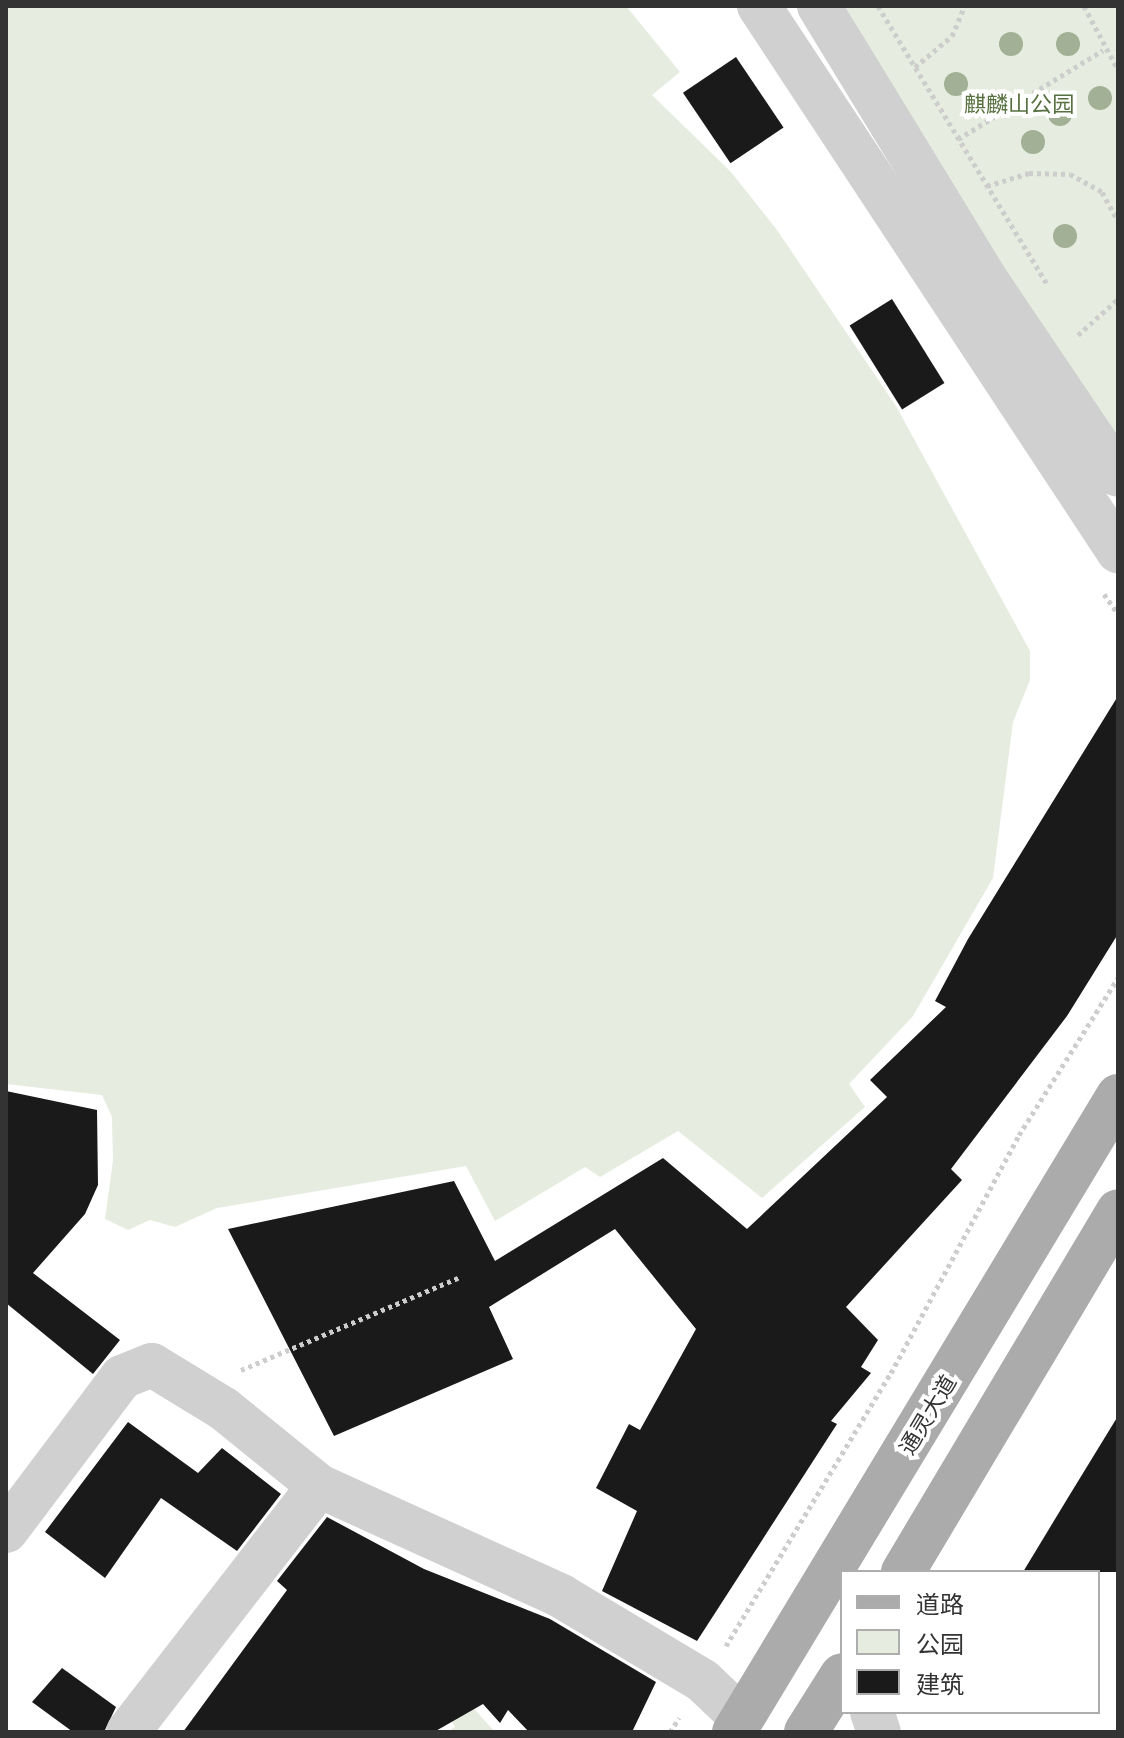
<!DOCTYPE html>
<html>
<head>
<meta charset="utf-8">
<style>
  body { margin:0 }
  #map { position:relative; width:1124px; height:1738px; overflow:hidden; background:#fff; font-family:"Asap Condensed","Noto Sans SC",sans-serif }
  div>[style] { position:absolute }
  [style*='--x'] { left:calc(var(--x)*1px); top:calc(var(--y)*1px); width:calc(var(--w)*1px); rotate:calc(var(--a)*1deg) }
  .green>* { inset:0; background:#e6ecdf }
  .building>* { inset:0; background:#1a1a1a; transform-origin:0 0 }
  .path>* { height:5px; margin-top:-2.5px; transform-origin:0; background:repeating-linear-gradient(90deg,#cdcdcd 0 4px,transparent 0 8px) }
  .minor>* { height:44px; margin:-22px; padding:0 22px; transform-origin:22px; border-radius:22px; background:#d0d0d0 }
  .major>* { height:44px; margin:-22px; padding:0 22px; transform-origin:22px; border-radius:22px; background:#ababab }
  .trees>* { width:24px; height:24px; margin:-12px; border-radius:50%; background:#a2b095 }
  span { translate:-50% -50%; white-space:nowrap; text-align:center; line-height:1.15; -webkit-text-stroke:8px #fff; paint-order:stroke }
  .park-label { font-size:22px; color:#56703f }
  .street-label { font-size:22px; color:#333 }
  .frame { position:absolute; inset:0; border:8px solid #333; pointer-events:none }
  .legend { position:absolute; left:840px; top:1570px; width:260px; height:144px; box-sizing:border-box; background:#fff; border:2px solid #adadad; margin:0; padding:10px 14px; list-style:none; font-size:24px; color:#333 }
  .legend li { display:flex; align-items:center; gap:16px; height:40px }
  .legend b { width:40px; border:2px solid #adadad }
</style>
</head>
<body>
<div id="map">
  <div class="green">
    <div style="clip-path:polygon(6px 6px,626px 6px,680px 72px,652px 95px,731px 172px,777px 230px,896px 406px,1030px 651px,1030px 680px,1013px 722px,993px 878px,913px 1016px,849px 1084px,865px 1107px,762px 1198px,678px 1131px,600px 1177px,585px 1167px,495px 1221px,466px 1166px,217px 1208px,175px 1227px,150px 1220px,128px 1230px,105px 1219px,113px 1161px,112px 1117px,102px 1095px,6px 1084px)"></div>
    <div style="clip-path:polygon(845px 6px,1118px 6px,1118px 445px,1014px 289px)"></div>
    <div style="clip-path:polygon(436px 1666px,495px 1732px,447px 1732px,455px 1727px,423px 1673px)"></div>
  </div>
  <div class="building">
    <div style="left:736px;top:57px;width:85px;height:64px;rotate:56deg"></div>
    <div style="left:892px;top:299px;width:99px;height:50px;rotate:58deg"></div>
    <div style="clip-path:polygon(1118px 696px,1118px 934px,1067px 1016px,951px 1169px,962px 1180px,846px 1307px,878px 1340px,861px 1367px,871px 1373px,831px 1421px,837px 1424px,697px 1641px,602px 1591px,637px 1511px,596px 1488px,629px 1424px,640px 1430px,696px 1329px,615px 1229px,489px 1307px,513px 1359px,334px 1436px,228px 1229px,454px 1181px,495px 1261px,663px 1158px,747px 1229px,887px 1097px,870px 1080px,946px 1007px,935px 1001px,968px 939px)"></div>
    <div style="clip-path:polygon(6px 1091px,97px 1110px,98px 1185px,85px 1214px,33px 1273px,120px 1340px,93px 1374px,6px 1303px)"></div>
    <div style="clip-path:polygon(1118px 1416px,1118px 1572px,1023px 1572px,1069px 1496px)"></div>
    <div style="clip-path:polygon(128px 1422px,198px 1473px,222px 1448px,281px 1494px,237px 1551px,161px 1498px,105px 1578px,45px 1532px)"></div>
    <div style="clip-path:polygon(327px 1517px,424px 1569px,550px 1619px,656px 1682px,632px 1732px,529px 1732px,508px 1710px,500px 1723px,483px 1704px,434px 1732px,183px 1732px,287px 1590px,277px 1581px)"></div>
    <div style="clip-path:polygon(62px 1668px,116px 1707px,104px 1732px,73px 1732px,32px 1702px)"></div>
  </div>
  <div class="path">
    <div style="--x:878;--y:6;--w:325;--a:58.7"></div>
    <div style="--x:1084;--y:6;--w:72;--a:62"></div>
    <div style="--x:915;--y:67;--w:48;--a:-40"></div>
    <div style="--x:952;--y:36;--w:33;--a:-67"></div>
    <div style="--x:958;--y:139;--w:170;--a:-31.5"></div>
    <div style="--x:987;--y:186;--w:44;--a:-17.2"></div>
    <div style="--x:1029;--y:173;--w:41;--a:1.4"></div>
    <div style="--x:1070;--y:174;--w:37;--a:29"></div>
    <div style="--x:1102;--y:192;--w:33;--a:61"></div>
    <div style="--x:1078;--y:335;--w:54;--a:-42"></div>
    <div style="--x:1104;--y:594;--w:24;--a:55"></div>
    <div style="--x:241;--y:1370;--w:238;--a:-23"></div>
    <div style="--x:726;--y:1646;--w:319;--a:-58.9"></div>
    <div style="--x:891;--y:1373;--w:270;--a:-61.7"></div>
    <div style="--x:1019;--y:1135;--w:186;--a:-57.8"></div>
    <div style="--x:670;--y:1732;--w:17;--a:-57"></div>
  </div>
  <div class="minor">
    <div style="--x:759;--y:6;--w:653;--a:56.63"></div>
    <div style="--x:819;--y:6;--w:326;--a:58.6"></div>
    <div style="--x:989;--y:284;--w:230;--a:56"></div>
    <div style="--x:6;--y:1531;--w:193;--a:-53"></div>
    <div style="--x:122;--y:1377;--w:32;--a:-22"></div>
    <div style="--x:152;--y:1365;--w:84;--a:31.4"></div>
    <div style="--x:224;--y:1409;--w:122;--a:39"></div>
    <div style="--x:319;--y:1486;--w:266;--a:24.4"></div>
    <div style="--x:561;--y:1596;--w:165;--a:30.9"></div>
    <div style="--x:703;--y:1681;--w:54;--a:43.5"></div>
    <div style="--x:872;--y:1712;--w:21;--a:71"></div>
    <div style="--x:128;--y:1732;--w:311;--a:-52.2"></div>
  </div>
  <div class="major">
    <div style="--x:903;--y:1572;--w:420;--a:-59.2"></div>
    <div style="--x:734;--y:1732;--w:743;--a:-58.88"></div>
    <div style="--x:806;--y:1732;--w:67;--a:-57.7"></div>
  </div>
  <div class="trees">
    <div style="left:1011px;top:44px"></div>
    <div style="left:1068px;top:44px"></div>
    <div style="left:956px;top:84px"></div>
    <div style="left:1100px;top:98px"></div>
    <div style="left:1060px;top:114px"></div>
    <div style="left:1033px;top:142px"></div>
    <div style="left:1065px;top:236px"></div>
  </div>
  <div class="park-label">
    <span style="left:1019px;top:105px">麒麟山公园</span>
  </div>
  <div class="street-label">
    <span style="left:928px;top:1415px;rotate:-59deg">通灵大道</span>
  </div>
  <div class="frame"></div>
  <ul class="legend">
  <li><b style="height:10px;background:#ababab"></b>道路</li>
  <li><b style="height:22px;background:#e6ecdf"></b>公园</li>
  <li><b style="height:22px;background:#1a1a1a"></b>建筑</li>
  </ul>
</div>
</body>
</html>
